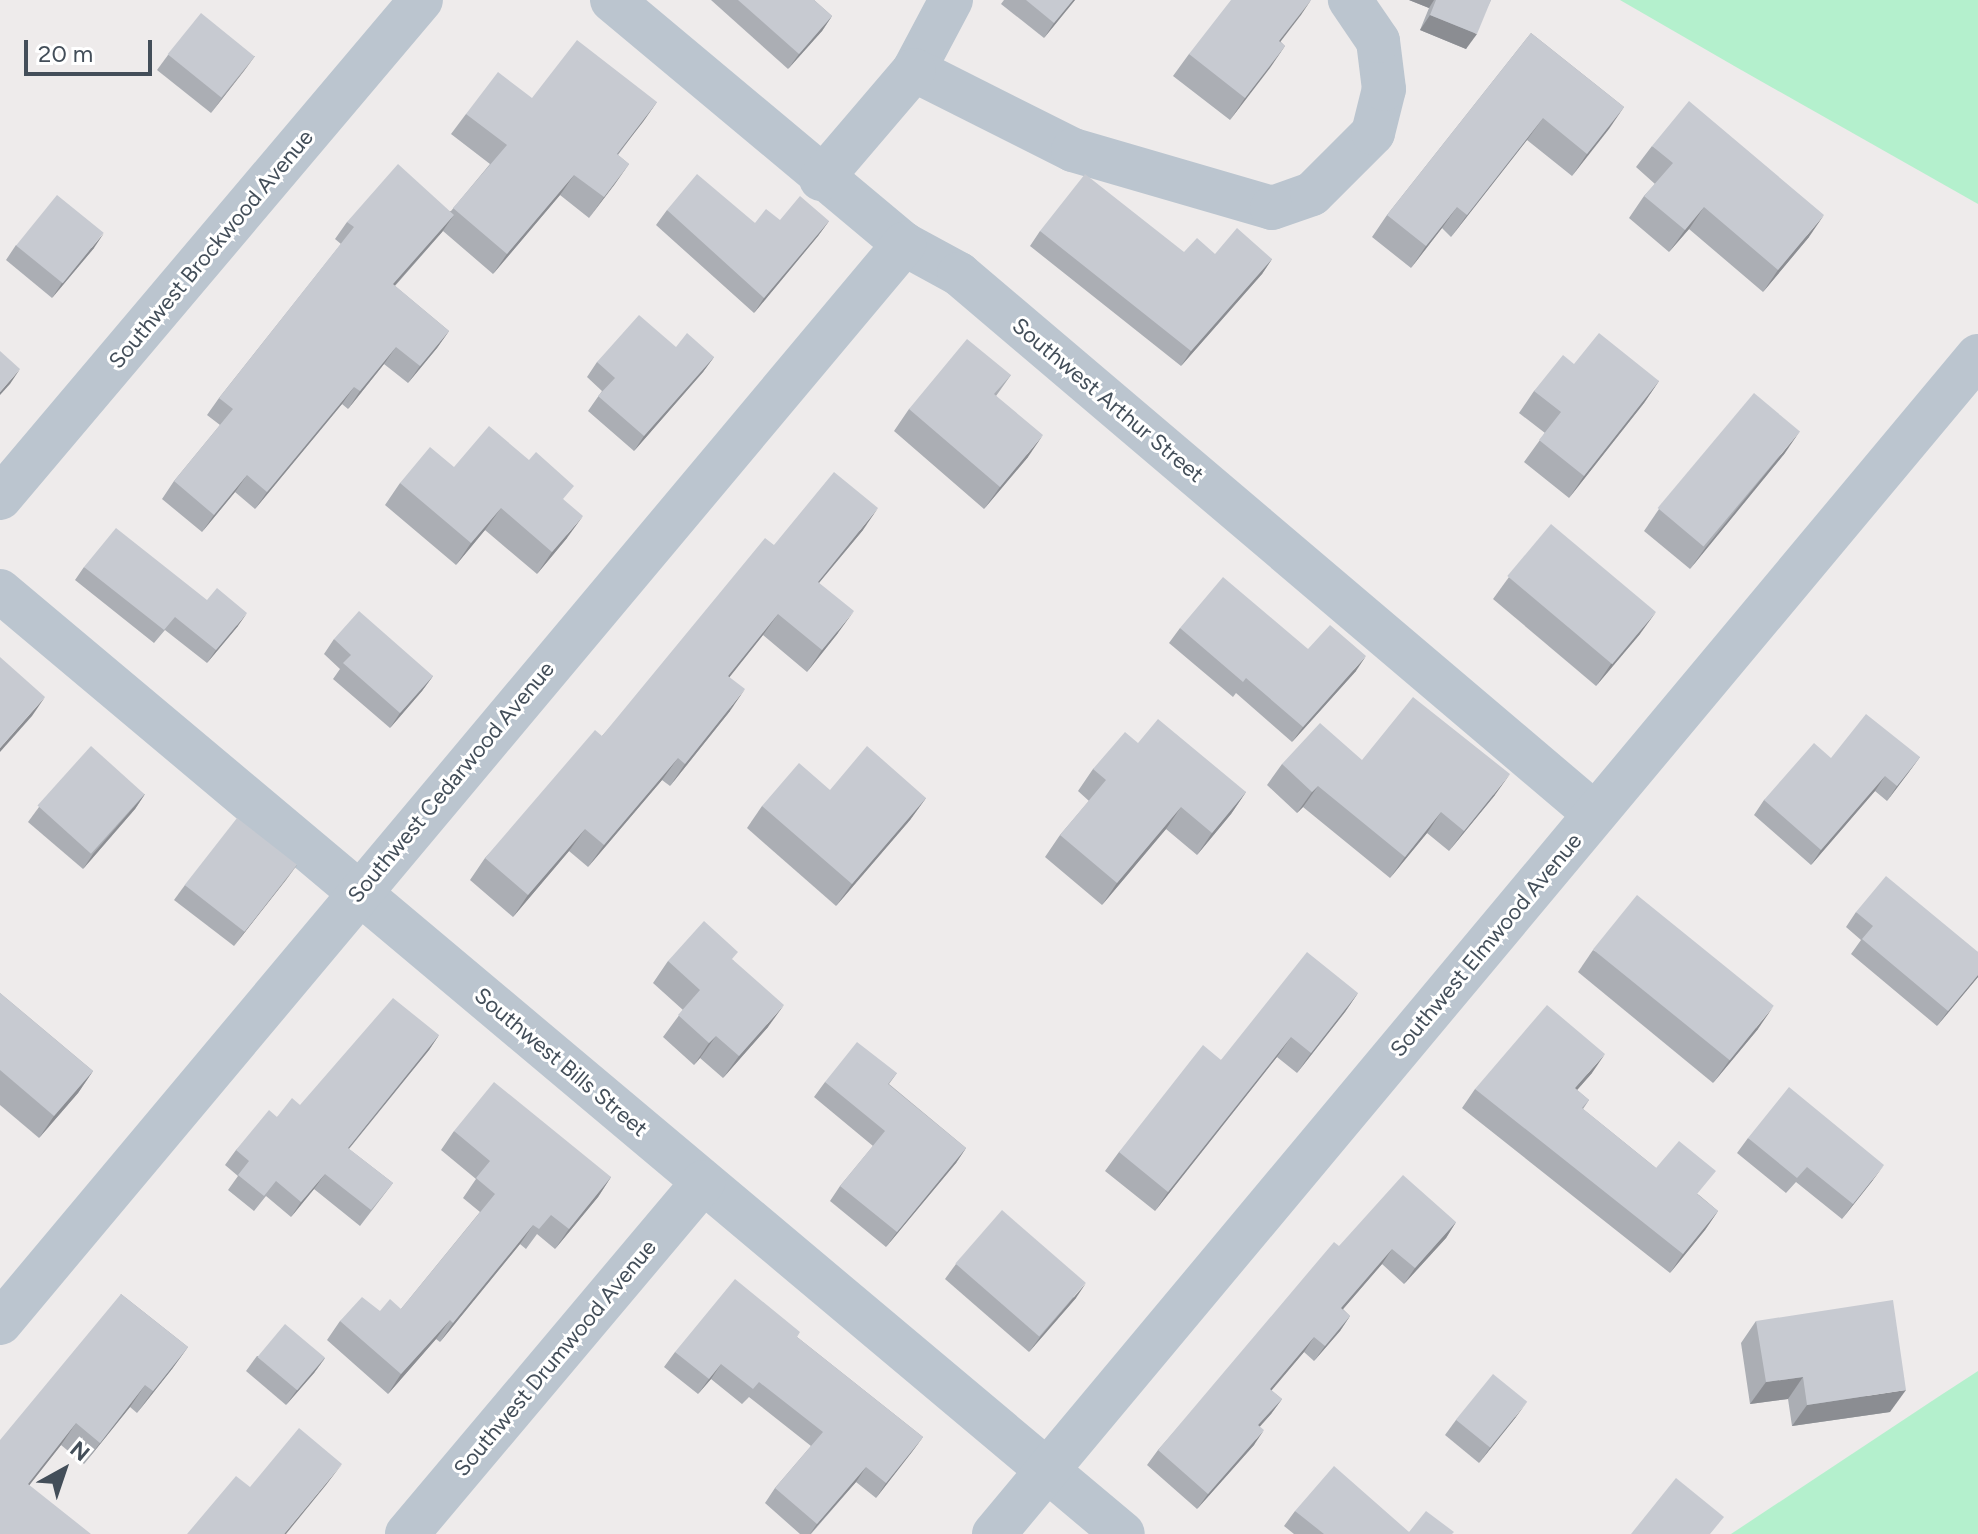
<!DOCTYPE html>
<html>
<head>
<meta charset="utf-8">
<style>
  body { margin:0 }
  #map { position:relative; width:1978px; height:1534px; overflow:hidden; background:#eeebeb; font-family:Figtree,sans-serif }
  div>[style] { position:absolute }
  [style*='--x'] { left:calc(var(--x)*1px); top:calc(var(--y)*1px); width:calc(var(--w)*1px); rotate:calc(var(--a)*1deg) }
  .green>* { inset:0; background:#b4f0cd }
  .minor>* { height:44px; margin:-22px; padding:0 22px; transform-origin:22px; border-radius:22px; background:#bbc5cf }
  .wall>* { inset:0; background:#abaeb4 }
  .shaded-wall>* { inset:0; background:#8b8d92 }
  .building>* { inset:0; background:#c7cad1; transform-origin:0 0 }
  span { translate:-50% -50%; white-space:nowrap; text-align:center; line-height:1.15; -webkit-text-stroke:6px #fff; paint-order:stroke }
  .street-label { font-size:22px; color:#434e59 }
  .north { position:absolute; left:24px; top:1430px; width:80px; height:80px; -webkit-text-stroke:6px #fff; paint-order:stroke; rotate:40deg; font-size:22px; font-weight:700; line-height:32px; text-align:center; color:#434e59 }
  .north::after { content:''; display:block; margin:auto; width:28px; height:36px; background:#434e59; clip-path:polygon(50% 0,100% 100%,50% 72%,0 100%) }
  .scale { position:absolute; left:24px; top:40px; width:128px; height:36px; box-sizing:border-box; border:4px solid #434e59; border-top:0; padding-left:10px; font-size:24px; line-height:28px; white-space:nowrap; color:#434e59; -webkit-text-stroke:6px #fff; paint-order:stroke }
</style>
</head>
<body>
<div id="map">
  <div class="green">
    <div style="clip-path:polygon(1620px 0,1978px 0,1978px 204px,1736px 67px)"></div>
    <div style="clip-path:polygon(1978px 1371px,1978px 1534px,1731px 1534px,1938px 1397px)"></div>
  </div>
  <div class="minor">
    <div style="--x:612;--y:0;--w:381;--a:39.9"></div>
    <div style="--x:904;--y:244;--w:63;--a:28.6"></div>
    <div style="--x:959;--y:274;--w:834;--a:40.33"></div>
    <div style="--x:951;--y:0;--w:79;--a:117.9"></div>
    <div style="--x:914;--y:70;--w:178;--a:26.7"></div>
    <div style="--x:1073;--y:150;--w:207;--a:16.2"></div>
    <div style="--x:1272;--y:208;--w:42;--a:-19.3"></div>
    <div style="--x:1312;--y:194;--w:86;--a:-45"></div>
    <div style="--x:1373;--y:133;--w:45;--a:-76"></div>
    <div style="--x:1384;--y:89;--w:48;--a:-97.1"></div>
    <div style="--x:1378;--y:41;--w:50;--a:-124.3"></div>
    <div style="--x:821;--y:179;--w:143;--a:-49.5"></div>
    <div style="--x:0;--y:498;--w:652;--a:-49.79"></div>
    <div style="--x:0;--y:591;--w:1466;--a:40.02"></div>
    <div style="--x:0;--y:1323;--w:1408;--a:-50.04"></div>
    <div style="--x:407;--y:1534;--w:460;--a:-49.9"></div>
    <div style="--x:994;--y:1534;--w:1535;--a:-50.13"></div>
  </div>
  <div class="wall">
    <div style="clip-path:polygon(711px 0,814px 0,832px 16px,822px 31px,788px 69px)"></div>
    <div style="clip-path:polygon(1004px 0,1075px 0,1044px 38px,1001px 4px)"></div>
    <div style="clip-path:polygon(1311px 0,1280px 41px,1285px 46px,1230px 120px,1173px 76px,1189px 54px)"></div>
    <div style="clip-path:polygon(1409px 0,1491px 0,1466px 49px,1420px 30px,1429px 8px)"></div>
    <div style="clip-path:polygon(1531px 33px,1624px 107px,1572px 176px,1527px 140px,1451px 237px,1442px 228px,1411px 268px,1372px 237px,1387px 215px)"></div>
    <div style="clip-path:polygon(168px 55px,255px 56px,211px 113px,157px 70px)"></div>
    <div style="clip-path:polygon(532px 98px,657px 102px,618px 155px,629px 164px,589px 218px,560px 195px,493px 274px,443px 231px,395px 286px,449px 331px,437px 348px,408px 383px,384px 364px,348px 409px,342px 404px,255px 509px,235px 492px,202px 532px,162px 499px,174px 481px,220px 425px,207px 415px,219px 398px,341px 244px,335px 239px,347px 222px,451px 211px,490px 164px,451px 134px,466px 114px)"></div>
    <div style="clip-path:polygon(1652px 146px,1809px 237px,1763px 292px,1689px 229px,1669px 252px,1629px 218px,1644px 196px,1655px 184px,1636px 167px)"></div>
    <div style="clip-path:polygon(667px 210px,755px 223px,780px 220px,829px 221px,818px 236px,754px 313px,656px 225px)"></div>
    <div style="clip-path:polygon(1040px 231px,1184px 252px,1272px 259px,1262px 274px,1181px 366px,1030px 246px)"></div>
    <div style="clip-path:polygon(16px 245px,94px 248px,52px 298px,6px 260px)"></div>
    <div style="clip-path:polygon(676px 347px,714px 357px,703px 372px,634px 451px,588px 411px,602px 391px,587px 377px,597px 362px)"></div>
    <div style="clip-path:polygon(1574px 364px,1659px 381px,1644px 403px,1569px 498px,1524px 462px,1545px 433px,1519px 413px,1534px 391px)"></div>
    <div style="clip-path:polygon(1011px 375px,996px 396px,1028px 457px,984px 509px,894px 431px,909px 409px)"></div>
    <div style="clip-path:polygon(1785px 453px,1690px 569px,1644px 531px,1659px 509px)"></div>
    <div style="clip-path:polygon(454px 467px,564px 500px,567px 538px,537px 574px,485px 530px,456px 565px,385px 505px,400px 483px)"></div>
    <div style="clip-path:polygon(863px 530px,819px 583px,838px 633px,807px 672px,763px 635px,729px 677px,730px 711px,670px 786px,662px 780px,588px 867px,569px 851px,513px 917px,470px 880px,485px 858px,602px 736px,774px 545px)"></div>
    <div style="clip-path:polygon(84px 567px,238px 626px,207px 663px,165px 630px,154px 643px,75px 580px)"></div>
    <div style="clip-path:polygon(1509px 577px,1640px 634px,1596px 686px,1493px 599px)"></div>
    <div style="clip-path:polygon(1180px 628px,1308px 649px,1356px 671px,1292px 742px,1236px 693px,1233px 697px,1169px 643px)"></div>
    <div style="clip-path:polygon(334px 639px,433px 676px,422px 691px,390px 728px,333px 679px,340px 669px,324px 654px)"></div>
    <div style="clip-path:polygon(1138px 743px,1246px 792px,1231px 814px,1197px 855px,1166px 829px,1102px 905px,1045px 857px,1060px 835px,1089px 801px,1078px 791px,1093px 769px)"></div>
    <div style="clip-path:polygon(1920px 757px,1887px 801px,1875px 791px,1811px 865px,1754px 815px,1764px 800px,1831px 758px)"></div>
    <div style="clip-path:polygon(1362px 760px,1495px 795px,1449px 851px,1427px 833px,1390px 878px,1303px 807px,1297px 813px,1267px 785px,1282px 764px)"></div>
    <div style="clip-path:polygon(830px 790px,926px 798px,910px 820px,836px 906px,747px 828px,762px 806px)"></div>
    <div style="clip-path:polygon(145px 794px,135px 809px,83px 869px,28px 822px,39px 807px)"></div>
    <div style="clip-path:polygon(297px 865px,234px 946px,174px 900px,185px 885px)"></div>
    <div style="clip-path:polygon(1856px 912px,1978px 952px,1978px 977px,1937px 1026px,1851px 954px,1861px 940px,1846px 927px)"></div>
    <div style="clip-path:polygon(1593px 950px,1758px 1029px,1713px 1083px,1578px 972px)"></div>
    <div style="clip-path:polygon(733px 960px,768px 1027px,723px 1078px,700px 1058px,694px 1065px,663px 1037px,683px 1010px,653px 983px,668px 961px)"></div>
    <div style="clip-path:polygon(0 993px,93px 1071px,78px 1093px,39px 1138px,0 1105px)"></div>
    <div style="clip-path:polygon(1358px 993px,1345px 1012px,1297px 1073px,1277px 1057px,1155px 1211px,1105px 1171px,1119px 1152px,1221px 1060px)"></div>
    <div style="clip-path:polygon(439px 1035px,429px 1050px,349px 1149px,393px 1183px,360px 1226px,314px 1189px,291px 1217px,266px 1196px,254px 1211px,228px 1190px,238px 1176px,225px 1165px,236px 1150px,277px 1117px)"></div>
    <div style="clip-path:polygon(897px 1073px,889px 1084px,966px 1148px,956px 1163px,886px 1247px,830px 1201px,840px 1186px,873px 1146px,814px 1097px,825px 1082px)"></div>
    <div style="clip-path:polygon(1592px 1073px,1577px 1090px,1589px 1100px,1583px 1109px,1656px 1168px,1699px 1195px,1718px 1211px,1705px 1230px,1670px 1273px,1462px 1108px,1475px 1089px)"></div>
    <div style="clip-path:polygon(454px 1131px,611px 1177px,598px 1197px,555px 1249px,537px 1234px,526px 1249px,520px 1244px,440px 1342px,436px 1339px,388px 1394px,327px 1340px,340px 1321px,380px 1311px,401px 1309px,480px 1212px,463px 1198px,476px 1179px,441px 1150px)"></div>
    <div style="clip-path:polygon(1748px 1138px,1873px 1180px,1842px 1219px,1796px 1182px,1786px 1193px,1737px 1153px)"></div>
    <div style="clip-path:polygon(1456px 1222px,1446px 1238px,1404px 1284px,1382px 1264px,1343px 1309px,1350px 1316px,1340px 1331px,1314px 1361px,1304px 1352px,1271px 1390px,1282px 1399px,1271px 1414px,1260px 1426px,1254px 1445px,1197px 1509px,1147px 1465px,1158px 1450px,1339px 1246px)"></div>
    <div style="clip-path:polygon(956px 1264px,1076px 1298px,1029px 1352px,945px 1279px)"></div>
    <div style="clip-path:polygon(121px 1294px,188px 1347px,172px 1369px,137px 1413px,130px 1407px,84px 1464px,61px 1445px,29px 1485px,0 1534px)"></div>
    <div style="clip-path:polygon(1756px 1321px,1890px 1412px,1792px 1426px,1788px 1399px,1750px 1404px,1741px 1343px)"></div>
    <div style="clip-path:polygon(797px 1337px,923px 1437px,876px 1498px,856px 1482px,811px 1534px,800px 1534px,765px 1503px,775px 1488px,811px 1446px,749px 1397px,742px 1404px,711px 1379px,698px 1394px,664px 1367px,675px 1352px)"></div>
    <div style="clip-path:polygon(257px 1356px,325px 1358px,314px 1373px,286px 1405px,246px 1371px)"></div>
    <div style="clip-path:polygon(1516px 1417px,1479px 1463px,1445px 1435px,1456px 1420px)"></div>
    <div style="clip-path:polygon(1295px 1511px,1409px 1532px,1453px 1534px,1294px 1534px,1284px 1526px)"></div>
  </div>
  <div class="shaded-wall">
    <div style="clip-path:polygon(1073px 0,1075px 0,1044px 38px,1054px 23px)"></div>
    <div style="clip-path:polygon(1311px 0,1301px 15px,1264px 63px,1279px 41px)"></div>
    <div style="clip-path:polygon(1409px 0,1434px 0,1429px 8px)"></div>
    <div style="clip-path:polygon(1430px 15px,1477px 34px,1466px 49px,1420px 30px)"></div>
    <div style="clip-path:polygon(832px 16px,822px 31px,788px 69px,799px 54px)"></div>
    <div style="clip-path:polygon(1285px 46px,1270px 68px,1230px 120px,1245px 98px)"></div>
    <div style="clip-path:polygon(255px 56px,244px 71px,211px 113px,222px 98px)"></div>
    <div style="clip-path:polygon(657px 102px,643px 122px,602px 174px,617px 154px)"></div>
    <div style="clip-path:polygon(1624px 107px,1609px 129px,1572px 176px,1587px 154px)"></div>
    <div style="clip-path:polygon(1543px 118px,1527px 140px,1451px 237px,1467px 215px)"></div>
    <div style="clip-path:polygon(629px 164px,615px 184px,589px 218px,604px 197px)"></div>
    <div style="clip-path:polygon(574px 175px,560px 195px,493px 274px,507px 254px)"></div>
    <div style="clip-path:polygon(1457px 207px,1442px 228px,1411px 268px,1426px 246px)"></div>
    <div style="clip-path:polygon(1704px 207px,1689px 229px,1669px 252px,1685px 230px)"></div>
    <div style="clip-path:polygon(454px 215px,442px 232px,381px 301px,393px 284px)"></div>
    <div style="clip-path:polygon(1824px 215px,1809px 237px,1763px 292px,1778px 270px)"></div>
    <div style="clip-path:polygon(829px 221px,818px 236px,754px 313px,764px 298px)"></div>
    <div style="clip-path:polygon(104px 233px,94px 248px,52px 298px,62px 283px)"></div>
    <div style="clip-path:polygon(1272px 259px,1262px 274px,1181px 366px,1191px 351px)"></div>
    <div style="clip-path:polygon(449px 331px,437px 348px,408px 383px,420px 366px)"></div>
    <div style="clip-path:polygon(396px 347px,384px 364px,348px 409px,360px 391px)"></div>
    <div style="clip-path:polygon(714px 357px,703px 372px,634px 451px,644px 436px)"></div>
    <div style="clip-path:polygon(20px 369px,10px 384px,0 395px,0 392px)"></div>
    <div style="clip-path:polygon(1659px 381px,1644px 403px,1569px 498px,1584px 476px)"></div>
    <div style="clip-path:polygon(354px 387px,342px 404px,255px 509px,267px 492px)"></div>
    <div style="clip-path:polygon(1800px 431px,1785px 453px,1690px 569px,1706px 547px)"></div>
    <div style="clip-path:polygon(1043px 435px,1028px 457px,984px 509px,1000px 487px)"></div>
    <div style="clip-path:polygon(247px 475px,235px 492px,202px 532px,214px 515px)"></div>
    <div style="clip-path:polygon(501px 508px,485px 530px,456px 565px,471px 543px)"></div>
    <div style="clip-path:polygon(878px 508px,863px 530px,802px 603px,818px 582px)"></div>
    <div style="clip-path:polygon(583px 516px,567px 538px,537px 574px,552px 552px)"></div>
    <div style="clip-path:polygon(854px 611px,838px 633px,807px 672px,822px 650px)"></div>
    <div style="clip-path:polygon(1656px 612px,1640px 634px,1596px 686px,1611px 664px)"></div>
    <div style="clip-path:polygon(247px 613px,238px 626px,207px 663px,216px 650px)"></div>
    <div style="clip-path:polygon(778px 614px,763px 635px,713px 698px,728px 676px)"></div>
    <div style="clip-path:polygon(1366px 656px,1356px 671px,1292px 742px,1303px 727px)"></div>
    <div style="clip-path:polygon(433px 676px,422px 691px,390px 728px,400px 713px)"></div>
    <div style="clip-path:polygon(745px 689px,730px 711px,670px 786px,685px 764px)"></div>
    <div style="clip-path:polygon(45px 697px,32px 716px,0 752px,0 748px)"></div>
    <div style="clip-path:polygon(1920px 757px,1909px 772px,1887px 801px,1897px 786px)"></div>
    <div style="clip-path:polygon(678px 758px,662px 780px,588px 867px,604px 845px)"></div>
    <div style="clip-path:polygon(1510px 774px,1495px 795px,1449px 851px,1464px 831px)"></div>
    <div style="clip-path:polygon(1885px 776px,1875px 791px,1811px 865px,1821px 850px)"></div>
    <div style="clip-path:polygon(1318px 786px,1303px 807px,1297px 813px,1312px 792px)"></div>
    <div style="clip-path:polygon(1246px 792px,1231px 814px,1197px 855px,1212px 833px)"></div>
    <div style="clip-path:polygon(145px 794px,135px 809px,83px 869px,93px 854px)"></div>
    <div style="clip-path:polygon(926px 798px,910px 820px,836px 906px,852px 884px)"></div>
    <div style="clip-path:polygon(1181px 807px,1166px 829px,1102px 905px,1117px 883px)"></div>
    <div style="clip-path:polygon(1441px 812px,1427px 833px,1390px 878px,1405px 857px)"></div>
    <div style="clip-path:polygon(585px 829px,569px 851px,513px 917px,528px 895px)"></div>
    <div style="clip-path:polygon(297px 865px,286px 880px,234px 946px,245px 931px)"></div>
    <div style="clip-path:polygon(1978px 975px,1978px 977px,1937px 1026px,1948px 1011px)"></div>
    <div style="clip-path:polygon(1358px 993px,1345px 1012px,1297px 1073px,1311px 1053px)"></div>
    <div style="clip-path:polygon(784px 1005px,768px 1027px,723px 1078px,739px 1056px)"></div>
    <div style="clip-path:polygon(1773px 1007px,1758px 1029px,1713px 1083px,1729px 1061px)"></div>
    <div style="clip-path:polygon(439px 1035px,429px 1050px,337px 1163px,348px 1148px)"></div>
    <div style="clip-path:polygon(716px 1036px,700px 1058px,694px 1065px,709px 1043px)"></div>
    <div style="clip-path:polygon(1291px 1037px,1277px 1057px,1155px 1211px,1168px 1192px)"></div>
    <div style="clip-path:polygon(1605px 1054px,1592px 1073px,1562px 1107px,1575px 1088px)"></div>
    <div style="clip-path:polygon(93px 1071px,78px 1093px,39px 1138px,54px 1116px)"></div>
    <div style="clip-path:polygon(966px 1148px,956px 1163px,886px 1247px,897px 1232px)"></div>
    <div style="clip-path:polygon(1884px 1165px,1873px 1180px,1842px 1219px,1853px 1204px)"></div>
    <div style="clip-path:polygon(325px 1174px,314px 1189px,291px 1217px,301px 1202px)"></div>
    <div style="clip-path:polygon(611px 1177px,598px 1197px,555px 1249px,569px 1229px)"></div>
    <div style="clip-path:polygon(1718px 1211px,1705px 1230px,1670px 1273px,1683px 1254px)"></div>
    <div style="clip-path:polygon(1456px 1222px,1446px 1238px,1404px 1284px,1415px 1268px)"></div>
    <div style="clip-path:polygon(533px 1225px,520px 1244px,440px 1342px,453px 1323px)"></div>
    <div style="clip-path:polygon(1392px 1249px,1382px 1264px,1331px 1323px,1341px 1308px)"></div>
    <div style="clip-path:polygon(1086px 1283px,1076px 1298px,1029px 1352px,1040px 1337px)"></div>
    <div style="clip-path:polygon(1350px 1316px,1340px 1331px,1314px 1361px,1325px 1346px)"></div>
    <div style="clip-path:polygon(450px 1320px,436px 1339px,388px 1394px,401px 1374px)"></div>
    <div style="clip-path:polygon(1314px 1337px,1304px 1352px,1260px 1404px,1270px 1389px)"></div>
    <div style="clip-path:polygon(188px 1347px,172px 1369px,137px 1413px,153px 1391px)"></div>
    <div style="clip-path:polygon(325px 1358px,314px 1373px,286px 1405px,297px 1390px)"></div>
    <div style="clip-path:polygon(721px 1364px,711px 1379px,698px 1394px,709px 1379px)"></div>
    <div style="clip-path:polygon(1803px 1377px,1788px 1399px,1750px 1404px,1766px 1382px)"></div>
    <div style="clip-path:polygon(145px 1385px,130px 1407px,84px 1464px,100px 1443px)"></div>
    <div style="clip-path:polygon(1906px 1390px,1890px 1412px,1792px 1426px,1807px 1405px)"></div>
    <div style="clip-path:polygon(1282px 1399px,1271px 1414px,1248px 1440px,1258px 1425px)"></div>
    <div style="clip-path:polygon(1527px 1402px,1516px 1417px,1479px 1463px,1490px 1448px)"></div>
    <div style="clip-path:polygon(76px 1423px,61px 1445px,13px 1506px,28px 1484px)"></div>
    <div style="clip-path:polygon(1264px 1430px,1254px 1445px,1197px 1509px,1208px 1494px)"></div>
    <div style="clip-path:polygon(923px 1437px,912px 1452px,876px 1498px,886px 1483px)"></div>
    <div style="clip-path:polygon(342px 1464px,326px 1485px,286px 1534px,284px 1534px)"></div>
    <div style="clip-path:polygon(866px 1467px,856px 1482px,810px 1534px,817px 1524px)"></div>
  </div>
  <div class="building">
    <div style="clip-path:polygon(738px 0,814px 0,832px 16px,799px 54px)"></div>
    <div style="clip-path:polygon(1026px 0,1073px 0,1054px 23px)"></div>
    <div style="clip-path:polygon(1231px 0,1311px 0,1279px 41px,1285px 46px,1245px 98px,1189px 54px)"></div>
    <div style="clip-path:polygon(1436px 0,1491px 0,1477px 34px,1430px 15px)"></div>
    <div style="left:201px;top:13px;width:69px;height:53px;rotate:39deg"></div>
    <div style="clip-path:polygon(1531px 33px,1624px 107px,1587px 154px,1543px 118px,1467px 215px,1457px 207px,1426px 246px,1387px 215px)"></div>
    <div style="clip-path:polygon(577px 40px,657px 102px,617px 154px,629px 164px,604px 197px,574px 175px,507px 254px,453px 208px,507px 145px,466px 114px,498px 72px,532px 98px)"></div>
    <div style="clip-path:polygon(1689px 101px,1824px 215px,1778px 270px,1704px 207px,1685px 230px,1644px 196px,1673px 163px,1652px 146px)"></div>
    <div style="clip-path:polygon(398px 164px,454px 215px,393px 284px,449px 331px,420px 366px,396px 347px,360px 391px,354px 387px,267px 492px,247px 475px,214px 515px,174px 481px,233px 409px,219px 398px,354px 227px,347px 222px)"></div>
    <div style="clip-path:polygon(697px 174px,755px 223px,766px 209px,780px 220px,800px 196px,829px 221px,764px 298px,667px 210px)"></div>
    <div style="clip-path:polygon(1085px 174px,1184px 252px,1197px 238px,1215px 254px,1237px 228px,1272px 259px,1191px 351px,1040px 231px)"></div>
    <div style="left:57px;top:195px;width:60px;height:65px;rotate:39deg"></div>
    <div style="clip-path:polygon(639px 315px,676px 347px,687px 333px,714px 357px,644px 436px,598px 396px,615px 378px,597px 362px)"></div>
    <div style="clip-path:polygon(1599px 333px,1659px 381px,1584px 476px,1539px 440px,1561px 412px,1534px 391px,1563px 355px,1574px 364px)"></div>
    <div style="clip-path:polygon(967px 339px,1011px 375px,994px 394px,1043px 435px,1000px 487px,909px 409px)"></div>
    <div style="clip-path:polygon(0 351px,20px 369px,0 392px)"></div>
    <div style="left:1754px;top:393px;width:60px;height:150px;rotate:40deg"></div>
    <div style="clip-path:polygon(489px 426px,529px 460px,536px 452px,574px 486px,563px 499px,583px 516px,552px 552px,501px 508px,471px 543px,400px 483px,430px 447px,454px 467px)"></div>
    <div style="clip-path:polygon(834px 472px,878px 508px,818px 582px,854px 611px,822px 650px,778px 614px,728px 676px,745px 689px,685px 764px,678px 758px,604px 845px,585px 829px,528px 895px,485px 858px,595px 730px,602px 736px,765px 538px,774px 545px)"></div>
    <div style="left:1551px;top:524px;width:137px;height:68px;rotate:40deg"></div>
    <div style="clip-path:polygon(116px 528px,207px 600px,217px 588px,247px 613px,216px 650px,175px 617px,164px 630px,84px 567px)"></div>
    <div style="clip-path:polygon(1223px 577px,1308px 649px,1330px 625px,1366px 656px,1303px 727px,1246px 678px,1243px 682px,1180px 628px)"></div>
    <div style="clip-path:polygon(359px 611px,433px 676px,400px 713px,343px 663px,351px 655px,334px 639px)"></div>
    <div style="clip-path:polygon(0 657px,45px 697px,0 748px)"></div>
    <div style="clip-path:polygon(1413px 697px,1510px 774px,1464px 831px,1441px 812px,1405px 857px,1318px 786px,1312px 792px,1282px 764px,1320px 723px,1362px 760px)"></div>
    <div style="clip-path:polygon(1866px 714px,1920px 757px,1897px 786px,1885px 776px,1821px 850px,1764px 800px,1814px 743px,1831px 758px)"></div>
    <div style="clip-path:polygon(1158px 719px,1246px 792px,1212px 833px,1181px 807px,1117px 883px,1060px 835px,1106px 780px,1093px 769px,1125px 732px,1138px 743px)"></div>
    <div style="left:91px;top:746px;width:72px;height:80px;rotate:42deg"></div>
    <div style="clip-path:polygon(867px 746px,926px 798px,852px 884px,762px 806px,799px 763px,830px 790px)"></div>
    <div style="left:237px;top:818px;width:76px;height:85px;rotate:38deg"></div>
    <div style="clip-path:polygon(1886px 876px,1978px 952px,1978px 975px,1948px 1011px,1862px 939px,1873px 926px,1856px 912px)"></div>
    <div style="left:1637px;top:895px;width:176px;height:70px;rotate:39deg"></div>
    <div style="clip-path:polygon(704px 921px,738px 952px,732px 959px,784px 1005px,739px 1056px,716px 1036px,709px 1043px,678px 1015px,700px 990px,668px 961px)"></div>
    <div style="clip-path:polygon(1307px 952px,1358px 993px,1311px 1053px,1291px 1037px,1168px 1192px,1119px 1152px,1203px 1045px,1221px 1060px)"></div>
    <div style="clip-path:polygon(0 993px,93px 1071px,54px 1116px,0 1070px)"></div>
    <div style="clip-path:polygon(393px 998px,439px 1035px,348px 1148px,393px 1183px,371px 1210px,325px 1174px,301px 1202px,276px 1181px,264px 1196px,238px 1175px,249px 1161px,236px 1150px,269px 1110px,277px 1117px,292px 1098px,300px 1105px)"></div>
    <div style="clip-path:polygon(1547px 1005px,1605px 1054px,1575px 1088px,1589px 1100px,1582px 1108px,1656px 1168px,1679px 1141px,1716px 1171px,1697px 1194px,1718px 1211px,1683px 1254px,1475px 1089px)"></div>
    <div style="clip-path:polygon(857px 1042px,897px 1073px,888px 1084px,966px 1148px,897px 1232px,840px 1186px,885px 1131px,825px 1082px)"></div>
    <div style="clip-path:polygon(494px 1082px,611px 1177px,569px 1229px,551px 1215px,539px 1229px,533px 1225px,453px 1323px,450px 1320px,401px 1374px,340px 1321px,362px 1297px,380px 1311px,390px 1299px,401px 1309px,495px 1194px,476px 1178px,490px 1161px,454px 1131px)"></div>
    <div style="clip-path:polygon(1789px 1087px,1884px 1165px,1853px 1204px,1807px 1167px,1797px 1178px,1748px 1138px)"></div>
    <div style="clip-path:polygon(1403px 1175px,1456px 1222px,1415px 1268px,1392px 1249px,1341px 1308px,1350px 1316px,1325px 1346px,1314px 1337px,1270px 1389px,1282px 1399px,1258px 1425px,1264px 1430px,1208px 1494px,1158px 1450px,1334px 1242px,1339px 1246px)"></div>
    <div style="left:1002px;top:1210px;width:111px;height:71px;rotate:41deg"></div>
    <div style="clip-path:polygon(735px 1279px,800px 1332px,797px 1337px,923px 1437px,886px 1483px,866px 1467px,817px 1524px,775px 1488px,823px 1432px,759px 1382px,753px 1389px,721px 1364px,709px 1379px,675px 1352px)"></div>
    <div style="clip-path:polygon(121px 1294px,188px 1347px,153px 1391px,145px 1385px,100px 1443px,76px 1423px,28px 1484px,91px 1534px,0 1534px,0 1440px)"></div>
    <div style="clip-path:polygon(1893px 1300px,1906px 1390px,1807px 1405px,1803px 1377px,1766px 1382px,1756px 1321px)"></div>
    <div style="left:285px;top:1324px;width:52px;height:43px;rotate:40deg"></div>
    <div style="left:1493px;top:1374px;width:44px;height:59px;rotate:39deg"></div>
    <div style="clip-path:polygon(299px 1428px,342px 1464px,284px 1534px,187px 1534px,236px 1476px,250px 1487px)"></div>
    <div style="clip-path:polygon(1334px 1466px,1409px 1532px,1426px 1511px,1454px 1532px,1452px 1534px,1324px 1534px,1295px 1511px)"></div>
    <div style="clip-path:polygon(1676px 1478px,1724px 1517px,1710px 1534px,1631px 1534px)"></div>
  </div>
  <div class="street-label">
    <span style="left:211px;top:249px;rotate:-50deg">Southwest Brockwood Avenue</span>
    <span style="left:1108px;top:400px;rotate:40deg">Southwest Arthur Street</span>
    <span style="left:451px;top:782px;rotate:-50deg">Southwest Cedarwood Avenue</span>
    <span style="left:1486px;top:945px;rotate:-50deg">Southwest Elmwood Avenue</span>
    <span style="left:561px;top:1062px;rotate:40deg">Southwest Bills Street</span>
    <span style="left:555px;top:1358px;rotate:-50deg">Southwest Drumwood Avenue</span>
  </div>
  <div class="north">N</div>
  <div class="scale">20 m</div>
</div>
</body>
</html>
